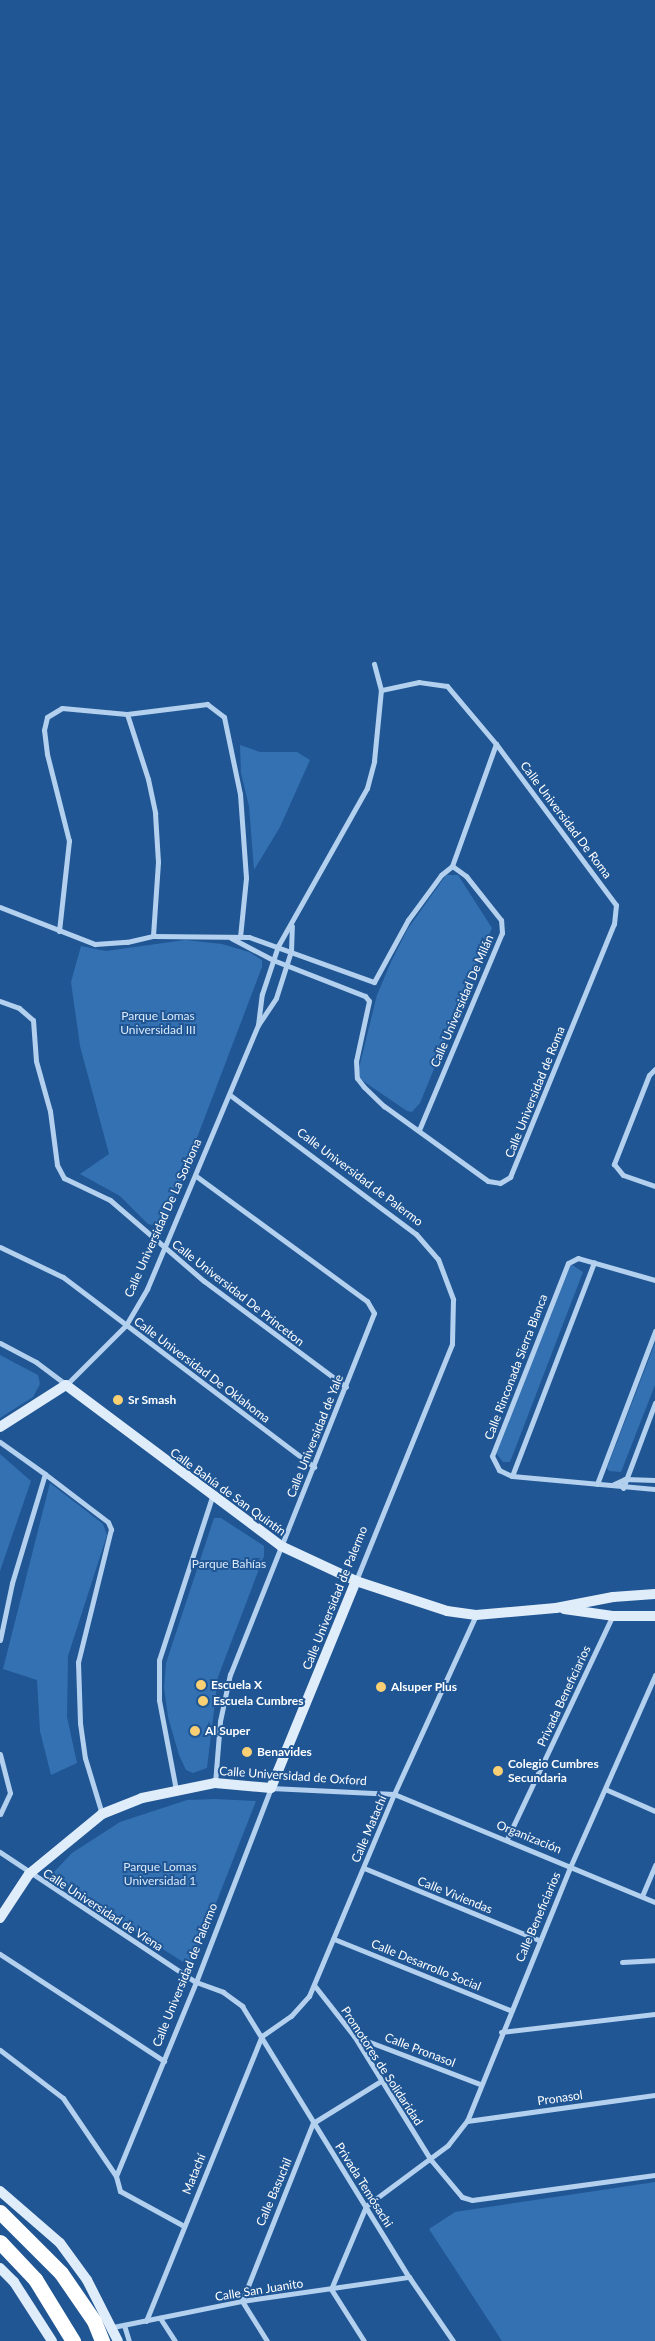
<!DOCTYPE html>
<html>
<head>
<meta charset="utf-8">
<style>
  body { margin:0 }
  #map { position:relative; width:655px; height:2341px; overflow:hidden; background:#205694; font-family:Lato,sans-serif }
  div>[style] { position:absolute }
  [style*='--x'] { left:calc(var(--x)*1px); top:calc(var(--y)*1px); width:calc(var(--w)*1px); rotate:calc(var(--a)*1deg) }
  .green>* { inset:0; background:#3471b2 }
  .street>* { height:5px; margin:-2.5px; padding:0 2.5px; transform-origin:2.5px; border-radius:2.5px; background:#b3d0ee }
  .secondary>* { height:10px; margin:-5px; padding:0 5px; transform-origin:5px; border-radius:5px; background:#dfecfa }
  .highway>* { height:15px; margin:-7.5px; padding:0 7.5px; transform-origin:7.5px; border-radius:7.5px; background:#fff }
  .dots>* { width:14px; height:14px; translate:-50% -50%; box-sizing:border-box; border:2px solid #205694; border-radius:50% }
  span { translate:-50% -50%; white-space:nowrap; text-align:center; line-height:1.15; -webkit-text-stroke:4px #205694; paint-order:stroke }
  .street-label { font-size:12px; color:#fff }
  .park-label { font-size:12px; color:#d9e9fa }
  .poi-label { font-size:12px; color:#fff; font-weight:700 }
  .left { translate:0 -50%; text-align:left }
</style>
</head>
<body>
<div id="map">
  <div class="green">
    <div style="clip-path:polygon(240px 745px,260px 752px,297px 752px,310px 760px,280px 827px,254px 870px,249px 806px,241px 773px)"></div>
    <div style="clip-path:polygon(446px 875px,458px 875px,492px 928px,420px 1103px,412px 1112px,407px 1111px,360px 1079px,359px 1068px,377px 995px,391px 962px,407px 930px)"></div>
    <div style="clip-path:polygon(185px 940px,222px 944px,249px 952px,262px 960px,262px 967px,176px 1193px,165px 1219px,156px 1226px,148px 1224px,120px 1196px,80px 1174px,109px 1154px,80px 1046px,71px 982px,81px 946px,106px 951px)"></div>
    <div style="clip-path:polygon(571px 1264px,583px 1272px,510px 1462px,503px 1462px,496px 1453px)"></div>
    <div style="clip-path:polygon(655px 1343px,655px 1385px,621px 1472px,609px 1471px,607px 1468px)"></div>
    <div style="clip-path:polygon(0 1355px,38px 1375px,40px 1384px,33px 1397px,0 1418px)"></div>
    <div style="clip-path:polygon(0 1454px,31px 1481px,0 1571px)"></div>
    <div style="clip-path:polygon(50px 1483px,103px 1524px,107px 1535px,68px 1656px,67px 1717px,77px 1763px,51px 1775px,40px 1731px,37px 1680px,3px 1669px)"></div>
    <div style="clip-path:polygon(214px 1518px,221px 1518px,264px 1546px,264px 1556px,218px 1677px,207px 1768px,193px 1773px,186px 1770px,179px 1755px,168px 1717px,164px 1687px,166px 1663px)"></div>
    <div style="clip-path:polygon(215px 1799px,256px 1801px,191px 1967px,57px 1882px,54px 1872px,72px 1853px,120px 1822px,187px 1800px)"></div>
    <div style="clip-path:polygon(655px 2182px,655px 2341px,502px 2341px,429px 2229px,455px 2212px)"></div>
  </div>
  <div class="street">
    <div style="--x:127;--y:714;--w:68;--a:72.1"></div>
    <div style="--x:148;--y:779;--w:35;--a:78"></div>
    <div style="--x:155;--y:813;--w:49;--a:86.5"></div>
    <div style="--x:158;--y:862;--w:74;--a:93.9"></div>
    <div style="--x:0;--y:907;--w:102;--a:21.3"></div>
    <div style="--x:95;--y:944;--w:32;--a:-4"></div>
    <div style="--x:127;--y:942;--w:27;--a:-13"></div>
    <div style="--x:153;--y:936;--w:96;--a:0.6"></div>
    <div style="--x:249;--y:937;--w:133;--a:19.8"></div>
    <div style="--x:374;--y:982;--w:71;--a:-61.3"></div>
    <div style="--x:408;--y:920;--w:56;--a:-53.7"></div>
    <div style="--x:441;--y:875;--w:14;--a:-39"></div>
    <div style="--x:452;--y:866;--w:130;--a:-70.2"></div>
    <div style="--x:59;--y:931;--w:91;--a:-83.7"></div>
    <div style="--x:69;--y:841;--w:90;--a:-104.2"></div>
    <div style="--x:47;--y:754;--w:24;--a:-97"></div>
    <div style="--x:44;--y:730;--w:13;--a:-77"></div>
    <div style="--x:47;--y:717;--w:17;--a:-31"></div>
    <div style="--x:62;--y:708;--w:65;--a:5.3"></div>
    <div style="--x:127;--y:714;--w:81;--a:-7.1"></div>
    <div style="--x:207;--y:704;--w:21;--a:37"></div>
    <div style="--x:224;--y:717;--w:79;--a:78.3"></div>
    <div style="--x:240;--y:794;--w:84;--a:85.9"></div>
    <div style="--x:246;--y:878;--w:59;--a:95.8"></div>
    <div style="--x:231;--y:938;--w:47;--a:27.6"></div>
    <div style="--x:273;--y:960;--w:99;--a:21.4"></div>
    <div style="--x:365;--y:996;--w:6;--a:51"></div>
    <div style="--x:369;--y:1001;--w:61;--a:102.2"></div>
    <div style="--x:356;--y:1061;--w:17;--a:87"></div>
    <div style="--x:357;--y:1078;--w:11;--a:52"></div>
    <div style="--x:364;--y:1087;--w:28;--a:44"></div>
    <div style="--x:384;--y:1106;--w:128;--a:35.8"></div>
    <div style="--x:488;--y:1181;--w:12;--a:9"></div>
    <div style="--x:500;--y:1183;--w:12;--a:-31"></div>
    <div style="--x:510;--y:1177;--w:274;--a:-67.7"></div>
    <div style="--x:614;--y:924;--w:19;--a:-84"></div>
    <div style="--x:616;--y:905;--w:201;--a:-126.7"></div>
    <div style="--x:496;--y:744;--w:76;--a:-130.2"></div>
    <div style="--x:447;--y:686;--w:28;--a:-172"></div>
    <div style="--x:419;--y:682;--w:39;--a:168"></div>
    <div style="--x:0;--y:1001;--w:20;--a:20"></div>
    <div style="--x:19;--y:1008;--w:18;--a:41"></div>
    <div style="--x:33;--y:1020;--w:41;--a:85.8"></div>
    <div style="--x:36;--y:1061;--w:52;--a:74.4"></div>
    <div style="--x:50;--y:1111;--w:54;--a:82.6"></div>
    <div style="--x:57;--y:1165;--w:15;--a:62"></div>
    <div style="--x:64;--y:1178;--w:51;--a:25.6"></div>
    <div style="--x:110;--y:1200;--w:124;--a:40.8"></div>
    <div style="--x:204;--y:1281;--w:177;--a:36.7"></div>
    <div style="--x:258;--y:1025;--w:31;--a:-83"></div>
    <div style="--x:262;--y:994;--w:51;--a:-71.6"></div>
    <div style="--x:278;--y:946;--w:181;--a:-60.6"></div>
    <div style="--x:367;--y:788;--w:28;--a:-75"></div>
    <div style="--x:374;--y:761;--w:71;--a:-84.4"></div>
    <div style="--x:381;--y:690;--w:27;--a:-105"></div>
    <div style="--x:655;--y:1069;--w:8;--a:135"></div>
    <div style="--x:649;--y:1075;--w:96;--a:111.5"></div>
    <div style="--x:614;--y:1164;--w:14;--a:51"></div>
    <div style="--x:623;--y:1175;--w:34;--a:19"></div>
    <div style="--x:230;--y:1095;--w:232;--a:36.8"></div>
    <div style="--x:416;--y:1234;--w:33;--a:49"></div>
    <div style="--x:438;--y:1259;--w:43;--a:69.4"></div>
    <div style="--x:453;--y:1299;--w:45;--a:91.3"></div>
    <div style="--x:452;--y:1344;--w:256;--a:112.1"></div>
    <div style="--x:419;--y:1130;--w:214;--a:-67.2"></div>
    <div style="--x:502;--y:933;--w:13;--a:-94"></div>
    <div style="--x:501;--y:920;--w:56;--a:-128.5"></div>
    <div style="--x:466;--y:876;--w:17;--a:-144"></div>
    <div style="--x:196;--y:1176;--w:212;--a:36.2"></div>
    <div style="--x:367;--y:1301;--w:14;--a:60"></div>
    <div style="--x:374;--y:1313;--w:389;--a:111.7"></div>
    <div style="--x:230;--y:1674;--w:48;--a:102"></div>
    <div style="--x:220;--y:1721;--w:62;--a:94.6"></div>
    <div style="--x:0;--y:1247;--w:70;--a:25.5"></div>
    <div style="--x:63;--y:1277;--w:315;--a:37.1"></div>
    <div style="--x:655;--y:1280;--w:80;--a:-164.1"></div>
    <div style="--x:578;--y:1258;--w:11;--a:153"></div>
    <div style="--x:568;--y:1263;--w:207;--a:111.5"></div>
    <div style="--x:492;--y:1456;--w:16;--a:63"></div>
    <div style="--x:499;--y:1470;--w:14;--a:25"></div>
    <div style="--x:512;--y:1476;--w:144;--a:5.2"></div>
    <div style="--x:0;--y:1343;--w:41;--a:27.8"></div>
    <div style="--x:36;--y:1362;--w:38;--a:37"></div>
    <div style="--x:66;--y:1385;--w:85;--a:-45"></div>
    <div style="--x:126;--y:1325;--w:42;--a:-59.7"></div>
    <div style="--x:147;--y:1289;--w:286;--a:-67.2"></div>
    <div style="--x:258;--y:1025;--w:32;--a:-56"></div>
    <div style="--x:276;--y:998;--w:49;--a:-72.3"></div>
    <div style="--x:291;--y:951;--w:25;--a:-88"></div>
    <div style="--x:0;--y:1442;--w:55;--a:35.4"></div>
    <div style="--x:45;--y:1474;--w:79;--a:37.3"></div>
    <div style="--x:108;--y:1522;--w:8;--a:67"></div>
    <div style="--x:111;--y:1529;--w:137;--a:103.9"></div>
    <div style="--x:78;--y:1662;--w:61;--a:88.1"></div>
    <div style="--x:80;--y:1723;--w:35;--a:82"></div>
    <div style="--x:85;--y:1758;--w:59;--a:73.1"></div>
    <div style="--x:512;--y:1476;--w:229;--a:-69"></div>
    <div style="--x:597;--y:1484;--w:164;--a:-69.2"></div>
    <div style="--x:614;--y:1484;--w:12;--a:-24"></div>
    <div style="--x:625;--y:1479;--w:30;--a:2"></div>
    <div style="--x:623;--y:1488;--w:91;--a:-69.4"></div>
    <div style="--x:0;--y:1640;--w:58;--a:-78.1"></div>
    <div style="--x:12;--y:1583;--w:114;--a:-73.2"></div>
    <div style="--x:0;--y:1754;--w:40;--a:75.6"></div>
    <div style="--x:10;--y:1793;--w:23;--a:115"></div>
    <div style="--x:605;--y:1789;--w:55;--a:23.7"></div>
    <div style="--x:176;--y:1790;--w:92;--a:-100.7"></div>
    <div style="--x:159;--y:1700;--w:40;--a:-90"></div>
    <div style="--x:159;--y:1660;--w:171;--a:-72"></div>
    <div style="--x:507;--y:1839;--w:246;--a:-64.7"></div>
    <div style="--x:0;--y:1852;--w:235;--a:33.6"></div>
    <div style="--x:196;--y:1982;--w:29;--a:20"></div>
    <div style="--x:223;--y:1992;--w:24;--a:36"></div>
    <div style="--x:242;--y:2006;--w:318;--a:58.4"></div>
    <div style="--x:409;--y:2277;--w:78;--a:55.5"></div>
    <div style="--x:364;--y:1868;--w:189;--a:22.4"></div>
    <div style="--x:642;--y:1896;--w:34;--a:-67"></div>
    <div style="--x:334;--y:1939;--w:190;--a:22"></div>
    <div style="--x:0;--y:1954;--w:196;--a:33.1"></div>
    <div style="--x:622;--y:1962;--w:33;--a:-3"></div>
    <div style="--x:314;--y:1985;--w:65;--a:51.9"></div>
    <div style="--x:354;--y:2036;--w:146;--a:58.2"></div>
    <div style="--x:431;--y:2160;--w:48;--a:50"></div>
    <div style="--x:462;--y:2197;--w:10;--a:17"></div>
    <div style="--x:472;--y:2200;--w:185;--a:-7.8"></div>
    <div style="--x:501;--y:2032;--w:155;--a:-6.7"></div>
    <div style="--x:262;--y:2036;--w:35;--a:-35"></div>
    <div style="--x:291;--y:2016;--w:27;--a:-48"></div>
    <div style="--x:309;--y:1996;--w:219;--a:-67.2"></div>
    <div style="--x:394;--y:1794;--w:197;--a:-65.4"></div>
    <div style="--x:354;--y:2036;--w:135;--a:20.9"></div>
    <div style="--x:0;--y:2050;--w:79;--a:37.3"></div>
    <div style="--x:63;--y:2098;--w:94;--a:55.8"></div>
    <div style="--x:467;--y:2121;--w:190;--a:-7.9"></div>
    <div style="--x:184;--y:2226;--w:73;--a:-151.3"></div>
    <div style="--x:120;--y:2191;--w:16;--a:-105"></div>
    <div style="--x:116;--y:2176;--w:210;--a:-67.6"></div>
    <div style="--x:196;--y:1982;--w:208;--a:-68.9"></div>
    <div style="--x:271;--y:1788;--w:123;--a:2.8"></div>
    <div style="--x:394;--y:1794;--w:282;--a:22.5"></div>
    <div style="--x:160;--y:2318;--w:27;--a:57"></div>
    <div style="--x:146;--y:2321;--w:308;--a:-67.9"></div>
    <div style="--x:124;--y:2325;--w:17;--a:73"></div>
    <div style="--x:113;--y:2327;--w:132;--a:-11.4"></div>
    <div style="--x:242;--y:2301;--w:169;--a:-8.2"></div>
    <div style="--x:267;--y:2341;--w:47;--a:-122"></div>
    <div style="--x:242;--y:2301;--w:192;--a:-68.3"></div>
    <div style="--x:313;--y:2123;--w:80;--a:-31.7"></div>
    <div style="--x:364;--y:2341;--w:62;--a:-122.4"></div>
    <div style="--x:331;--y:2289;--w:90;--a:-67.1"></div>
    <div style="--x:366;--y:2206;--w:102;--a:-36.6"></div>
    <div style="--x:448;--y:2145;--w:31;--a:-52"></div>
    <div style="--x:467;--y:2121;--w:276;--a:-67.9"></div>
    <div style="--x:571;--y:1865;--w:208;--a:-66.1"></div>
  </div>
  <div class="secondary">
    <div style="--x:0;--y:1427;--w:78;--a:-32.5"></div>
    <div style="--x:66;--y:1385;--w:269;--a:36.8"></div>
    <div style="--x:281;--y:1546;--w:83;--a:25"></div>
    <div style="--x:356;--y:1581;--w:96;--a:18.2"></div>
    <div style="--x:447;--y:1611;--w:29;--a:8"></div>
    <div style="--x:476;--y:1615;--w:80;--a:-5"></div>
    <div style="--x:556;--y:1608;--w:58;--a:-10.9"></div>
    <div style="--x:613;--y:1597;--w:42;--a:-4.1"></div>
    <div style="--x:564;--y:1609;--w:49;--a:8.1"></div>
    <div style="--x:613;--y:1616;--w:42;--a:0"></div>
    <div style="--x:0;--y:1918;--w:53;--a:-56.6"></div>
    <div style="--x:29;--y:1874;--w:94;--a:-39.4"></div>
    <div style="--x:102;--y:1814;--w:43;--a:-21.8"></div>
    <div style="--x:142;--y:1798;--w:75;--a:-11.6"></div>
    <div style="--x:215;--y:1783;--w:56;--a:5.1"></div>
    <div style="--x:271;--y:1788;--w:224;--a:-67.7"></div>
    <div style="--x:0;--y:2191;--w:79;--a:40.9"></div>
    <div style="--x:60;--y:2243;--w:46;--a:53.9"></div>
    <div style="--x:87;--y:2280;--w:68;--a:63.1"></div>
    <div style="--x:0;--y:2268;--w:20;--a:45"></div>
    <div style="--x:14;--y:2282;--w:70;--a:57.2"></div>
  </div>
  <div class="highway">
    <div style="--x:0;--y:2212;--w:86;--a:45"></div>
    <div style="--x:61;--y:2273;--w:58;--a:55.5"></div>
    <div style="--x:94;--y:2321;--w:22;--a:68"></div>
    <div style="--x:0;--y:2242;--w:51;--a:46.6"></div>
    <div style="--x:35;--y:2279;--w:73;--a:58.5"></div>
  </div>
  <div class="dots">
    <div style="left:118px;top:1400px;background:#fbcf73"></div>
    <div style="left:201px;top:1685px;background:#fbcf73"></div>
    <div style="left:381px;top:1687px;background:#fbcf73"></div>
    <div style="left:203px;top:1701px;background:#fbcf73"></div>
    <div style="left:195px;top:1731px;background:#fbcf73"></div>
    <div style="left:247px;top:1752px;background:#fbcf73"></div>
    <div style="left:498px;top:1771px;background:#fbcf73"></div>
  </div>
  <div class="street-label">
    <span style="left:566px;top:820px;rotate:53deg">Calle Universidad De Roma</span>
    <span style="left:462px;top:1001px;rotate:-67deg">Calle Universidad De Milán</span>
    <span style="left:535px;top:1092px;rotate:-68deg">Calle Universidad de Roma</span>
    <span style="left:360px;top:1177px;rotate:37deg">Calle Universidad de Palermo</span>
    <span style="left:163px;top:1218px;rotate:-66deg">Calle Universidad De La Sorbona</span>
    <span style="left:238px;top:1293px;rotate:38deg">Calle Universidad De Princeton</span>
    <span style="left:516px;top:1367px;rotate:-69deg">Calle Rinconada Sierra Blanca</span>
    <span style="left:202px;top:1370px;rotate:37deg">Calle Universidad De Oklahoma</span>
    <span style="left:315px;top:1436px;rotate:-68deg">Calle Universidad de Yale</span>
    <span style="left:228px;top:1492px;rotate:36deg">Calle Bahía de San Quintín</span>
    <span style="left:335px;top:1598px;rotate:-68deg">Calle Universidad de Palermo</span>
    <span style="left:564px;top:1696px;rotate:-65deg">Privada Beneficiarios</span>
    <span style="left:293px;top:1776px;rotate:4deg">Calle Universidad de Oxford</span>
    <span style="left:369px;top:1829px;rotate:-67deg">Calle Matachí</span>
    <span style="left:529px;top:1837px;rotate:22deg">Organización</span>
    <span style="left:455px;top:1895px;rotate:22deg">Calle Viviendas</span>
    <span style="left:103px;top:1910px;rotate:33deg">Calle Universidad de Viena</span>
    <span style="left:538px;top:1917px;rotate:-67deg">Calle Beneficiarios</span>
    <span style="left:426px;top:1965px;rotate:22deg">Calle Desarrollo Social</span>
    <span style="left:185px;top:1975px;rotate:-68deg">Calle Universidad de Palermo</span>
    <span style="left:420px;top:2050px;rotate:21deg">Calle Pronasol</span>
    <span style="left:382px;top:2066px;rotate:57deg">Promotores de Solidaridad</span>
    <span style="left:560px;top:2098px;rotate:-8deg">Pronasol</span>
    <span style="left:194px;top:2174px;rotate:-68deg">Matachí</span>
    <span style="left:364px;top:2185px;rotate:58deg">Privada Temósachi</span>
    <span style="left:274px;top:2192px;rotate:-67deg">Calle Basuchil</span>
    <span style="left:259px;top:2290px;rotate:-9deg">Calle San Juanito</span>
  </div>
  <div class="park-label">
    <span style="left:158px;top:1023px">Parque Lomas<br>Universidad III</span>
    <span style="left:229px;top:1564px">Parque Bahías</span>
    <span style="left:160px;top:1874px">Parque Lomas<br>Universidad 1</span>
  </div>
  <div class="poi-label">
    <span class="left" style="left:128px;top:1400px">Sr Smash</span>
    <span class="left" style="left:211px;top:1685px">Escuela X</span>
    <span class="left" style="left:391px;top:1687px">Alsuper Plus</span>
    <span class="left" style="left:213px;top:1701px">Escuela Cumbres</span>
    <span class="left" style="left:205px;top:1731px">Al Super</span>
    <span class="left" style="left:257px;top:1752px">Benavides</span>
    <span class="left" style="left:508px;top:1771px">Colegio Cumbres<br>Secundaria</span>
  </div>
</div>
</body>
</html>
